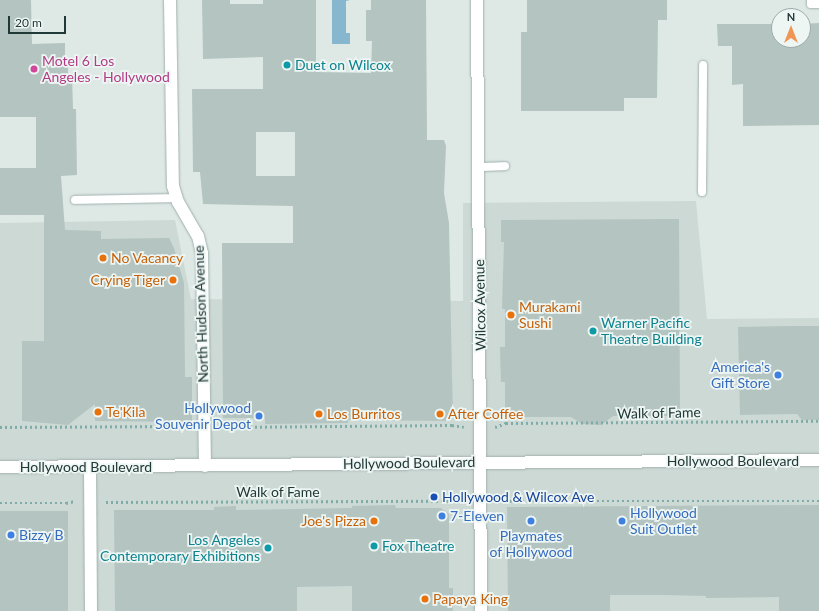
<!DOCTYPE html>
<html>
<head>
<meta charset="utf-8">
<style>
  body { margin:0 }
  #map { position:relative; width:819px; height:611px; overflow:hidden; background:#dee9e6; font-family:Lato,sans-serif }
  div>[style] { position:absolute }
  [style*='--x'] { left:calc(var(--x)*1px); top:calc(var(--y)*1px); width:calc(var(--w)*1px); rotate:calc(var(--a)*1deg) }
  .built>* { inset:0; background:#ccd9d5 }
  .water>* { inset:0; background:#86b7ce }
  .building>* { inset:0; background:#b4c4c0; transform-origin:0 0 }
  .path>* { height:2.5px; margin-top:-1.25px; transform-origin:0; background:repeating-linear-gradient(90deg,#7faca6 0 2px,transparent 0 5px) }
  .roads { filter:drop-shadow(0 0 1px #a1b0ae) drop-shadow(0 0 1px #a1b0ae) }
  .lane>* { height:8px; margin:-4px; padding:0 4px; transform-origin:4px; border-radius:4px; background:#fff }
  .street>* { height:12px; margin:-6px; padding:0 6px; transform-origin:6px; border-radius:6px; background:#fff }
  .secondary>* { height:12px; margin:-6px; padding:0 6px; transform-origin:6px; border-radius:6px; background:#fff }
  .dots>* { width:11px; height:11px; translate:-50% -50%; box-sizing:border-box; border:2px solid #eef6f4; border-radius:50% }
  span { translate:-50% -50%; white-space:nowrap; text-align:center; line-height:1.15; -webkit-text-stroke:3.5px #eef6f4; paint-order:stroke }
  .hotel-label { font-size:14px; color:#b23c85 }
  .left { translate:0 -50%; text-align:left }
  .culture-label { font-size:14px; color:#0d838f }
  .right { translate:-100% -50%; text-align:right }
  .food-label { font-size:14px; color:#c56008 }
  .street-label { font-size:14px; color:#203836 }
  .shop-label { font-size:14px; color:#366cbe }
  .transit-label { font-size:14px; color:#164399 }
  .north { position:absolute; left:771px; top:8px; width:40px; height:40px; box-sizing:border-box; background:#eef6f4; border:1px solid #9caaa8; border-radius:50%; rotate:0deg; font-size:11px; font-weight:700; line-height:16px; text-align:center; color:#203836 }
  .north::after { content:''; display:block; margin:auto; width:14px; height:18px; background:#ef9657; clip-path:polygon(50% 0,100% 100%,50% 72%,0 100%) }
  .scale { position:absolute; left:8px; top:16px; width:58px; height:18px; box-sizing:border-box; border:2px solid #203836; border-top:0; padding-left:5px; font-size:12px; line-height:14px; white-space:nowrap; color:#203836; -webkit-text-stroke:3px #eef6f4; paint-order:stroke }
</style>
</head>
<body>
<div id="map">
  <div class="built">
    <div style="clip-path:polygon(696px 201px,707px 319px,819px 318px,819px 611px,0 611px,0 223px,175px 220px,191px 299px,463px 301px,463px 203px)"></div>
  </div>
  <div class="water">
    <div style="clip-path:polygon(332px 0,350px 0,346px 1px,346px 33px,350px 33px,350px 44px,332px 44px)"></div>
  </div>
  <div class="building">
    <div style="clip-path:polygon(0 0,31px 0,32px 44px,65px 43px,65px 63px,68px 63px,68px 76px,72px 76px,73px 109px,76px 109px,77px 175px,61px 176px,65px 230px,101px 231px,101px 239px,169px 238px,174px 248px,184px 283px,185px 377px,192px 377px,192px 422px,95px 421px,95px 404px,68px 425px,22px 421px,22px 341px,44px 341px,44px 215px,0 215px,0 168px,36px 168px,36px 117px,0 117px)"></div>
    <div style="clip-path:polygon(evenodd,202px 0,230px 0,230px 4px,263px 4px,263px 0,316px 0,316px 72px,371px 73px,372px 41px,366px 41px,366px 10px,371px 10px,371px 0,426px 0,427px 140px,444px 140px,446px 146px,444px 193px,449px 223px,452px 376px,453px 413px,449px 421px,348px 420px,348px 423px,265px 424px,265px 418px,223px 418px,222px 243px,293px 243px,293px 206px,203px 204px,200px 172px,193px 172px,192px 89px,263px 89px,263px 57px,203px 59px,202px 0,256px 132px,295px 132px,295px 176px,256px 176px,256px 132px)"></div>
    <div style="clip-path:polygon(527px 0,667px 0,667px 20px,658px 20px,657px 98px,624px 98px,624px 111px,521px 111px,521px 32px,527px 32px)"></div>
    <div style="clip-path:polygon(819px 23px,819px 125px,743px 126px,743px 84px,732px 85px,732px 46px,718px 46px,717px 24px,779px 24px,779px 40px,803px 40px,803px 24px)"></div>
    <div style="clip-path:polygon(679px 219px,680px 416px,613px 416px,601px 425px,582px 424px,571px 417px,505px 417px,505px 382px,501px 382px,500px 347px,505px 347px,505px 309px,502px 309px,504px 242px,501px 242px,501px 220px)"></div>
    <div style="clip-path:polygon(796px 326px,819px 326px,819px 420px,802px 420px,797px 414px,740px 415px,738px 327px)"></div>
    <div style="clip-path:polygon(395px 505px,396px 508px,441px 508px,449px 514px,449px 588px,453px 588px,453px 611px,352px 611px,352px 586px,297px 587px,297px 611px,115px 611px,114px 510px,214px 510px,214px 507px,236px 506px,236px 510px,352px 508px,352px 506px)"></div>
    <div style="clip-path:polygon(819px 505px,819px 611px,779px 611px,779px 597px,706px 598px,706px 596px,664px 595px,610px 595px,610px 611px,508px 611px,507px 507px)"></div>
    <div style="left:0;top:511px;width:68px;height:100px"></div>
  </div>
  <div class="path">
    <div style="--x:0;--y:427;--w:189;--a:-0.3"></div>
    <div style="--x:220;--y:427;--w:232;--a:-0.5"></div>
    <div style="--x:452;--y:425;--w:12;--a:9"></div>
    <div style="--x:495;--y:427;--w:12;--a:-20"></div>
    <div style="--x:506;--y:423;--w:313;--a:-0.4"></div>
    <div style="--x:495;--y:498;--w:17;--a:10"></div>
    <div style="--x:512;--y:501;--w:307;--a:0"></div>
    <div style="--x:106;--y:502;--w:342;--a:-0.2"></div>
    <div style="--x:448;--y:501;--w:18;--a:-9"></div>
    <div style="--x:0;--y:503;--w:66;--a:0"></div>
    <div style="--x:66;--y:503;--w:9;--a:-13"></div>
  </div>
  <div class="roads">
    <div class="lane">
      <div style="--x:811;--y:0;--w:4;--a:90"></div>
      <div style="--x:811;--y:4;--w:8;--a:0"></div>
      <div style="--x:479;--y:167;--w:26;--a:-2"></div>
      <div style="--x:702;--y:192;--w:127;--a:-89.5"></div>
      <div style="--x:75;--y:200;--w:101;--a:-1.1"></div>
    </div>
    <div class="street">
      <div style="--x:170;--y:0;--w:186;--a:89.1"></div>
      <div style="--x:173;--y:186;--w:17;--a:73"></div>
      <div style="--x:178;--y:202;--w:39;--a:60"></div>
      <div style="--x:198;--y:236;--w:17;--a:77"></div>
      <div style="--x:202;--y:253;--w:213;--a:89.2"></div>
      <div style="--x:477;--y:0;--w:611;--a:89.62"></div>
      <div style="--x:90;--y:468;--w:143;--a:89.6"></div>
    </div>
    <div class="secondary">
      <div style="--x:0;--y:467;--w:819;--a:-0.49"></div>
    </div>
  </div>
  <div class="dots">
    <div style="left:287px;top:65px;background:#0f9aa8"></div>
    <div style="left:34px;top:69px;background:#d1479c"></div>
    <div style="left:103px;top:258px;background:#e8710a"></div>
    <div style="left:173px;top:280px;background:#e8710a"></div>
    <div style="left:511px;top:315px;background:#e8710a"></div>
    <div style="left:593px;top:331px;background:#0f9aa8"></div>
    <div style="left:778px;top:375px;background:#3f7fe0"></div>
    <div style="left:98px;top:412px;background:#e8710a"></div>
    <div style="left:319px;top:414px;background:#e8710a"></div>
    <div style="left:440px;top:414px;background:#e8710a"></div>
    <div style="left:259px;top:416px;background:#3f7fe0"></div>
    <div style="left:434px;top:497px;background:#1a4fb4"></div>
    <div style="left:442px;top:516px;background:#3f7fe0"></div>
    <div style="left:374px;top:521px;background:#e8710a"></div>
    <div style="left:531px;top:521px;background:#3f7fe0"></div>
    <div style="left:622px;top:521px;background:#3f7fe0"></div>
    <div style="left:11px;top:535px;background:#3f7fe0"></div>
    <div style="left:374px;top:546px;background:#0f9aa8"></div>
    <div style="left:268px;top:548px;background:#0f9aa8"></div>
    <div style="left:425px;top:599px;background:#e8710a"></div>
  </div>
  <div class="hotel-label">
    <span class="left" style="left:42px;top:69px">Motel 6 Los<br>Angeles - Hollywood</span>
  </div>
  <div class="culture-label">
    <span class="left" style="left:295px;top:65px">Duet on Wilcox</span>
    <span class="left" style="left:601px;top:331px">Warner Pacific<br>Theatre Building</span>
    <span class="right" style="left:260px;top:548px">Los Angeles<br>Contemporary Exhibitions</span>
    <span class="left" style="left:382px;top:546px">Fox Theatre</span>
  </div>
  <div class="food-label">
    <span class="left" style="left:111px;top:258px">No Vacancy</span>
    <span class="right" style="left:165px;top:280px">Crying Tiger</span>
    <span class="left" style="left:519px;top:315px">Murakami<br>Sushi</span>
    <span class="left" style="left:106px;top:412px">Te'Kila</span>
    <span class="left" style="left:327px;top:414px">Los Burritos</span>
    <span class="left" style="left:448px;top:414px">After Coffee</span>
    <span class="right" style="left:366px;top:521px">Joe's Pizza</span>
    <span class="left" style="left:433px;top:599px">Papaya King</span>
  </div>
  <div class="street-label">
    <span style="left:480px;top:305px;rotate:-91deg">Wilcox Avenue</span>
    <span style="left:201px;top:314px;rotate:-92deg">North Hudson Avenue</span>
    <span style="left:659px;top:413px;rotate:-1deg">Walk of Fame</span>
    <span style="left:733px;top:461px">Hollywood Boulevard</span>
    <span style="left:409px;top:463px;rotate:-1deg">Hollywood Boulevard</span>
    <span style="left:86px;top:467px">Hollywood Boulevard</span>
    <span style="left:278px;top:492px">Walk of Fame</span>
  </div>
  <div class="shop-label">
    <span class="right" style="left:770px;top:375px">America's<br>Gift Store</span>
    <span class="right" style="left:251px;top:416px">Hollywood<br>Souvenir Depot</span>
    <span class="left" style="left:630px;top:521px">Hollywood<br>Suit Outlet</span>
    <span class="left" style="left:450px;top:516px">7-Eleven</span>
    <span class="left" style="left:19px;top:535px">Bizzy B</span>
    <span style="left:531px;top:544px">Playmates<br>of Hollywood</span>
  </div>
  <div class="transit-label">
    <span class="left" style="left:442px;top:497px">Hollywood &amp; Wilcox Ave</span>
  </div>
  <div class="north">N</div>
  <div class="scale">20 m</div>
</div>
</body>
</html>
